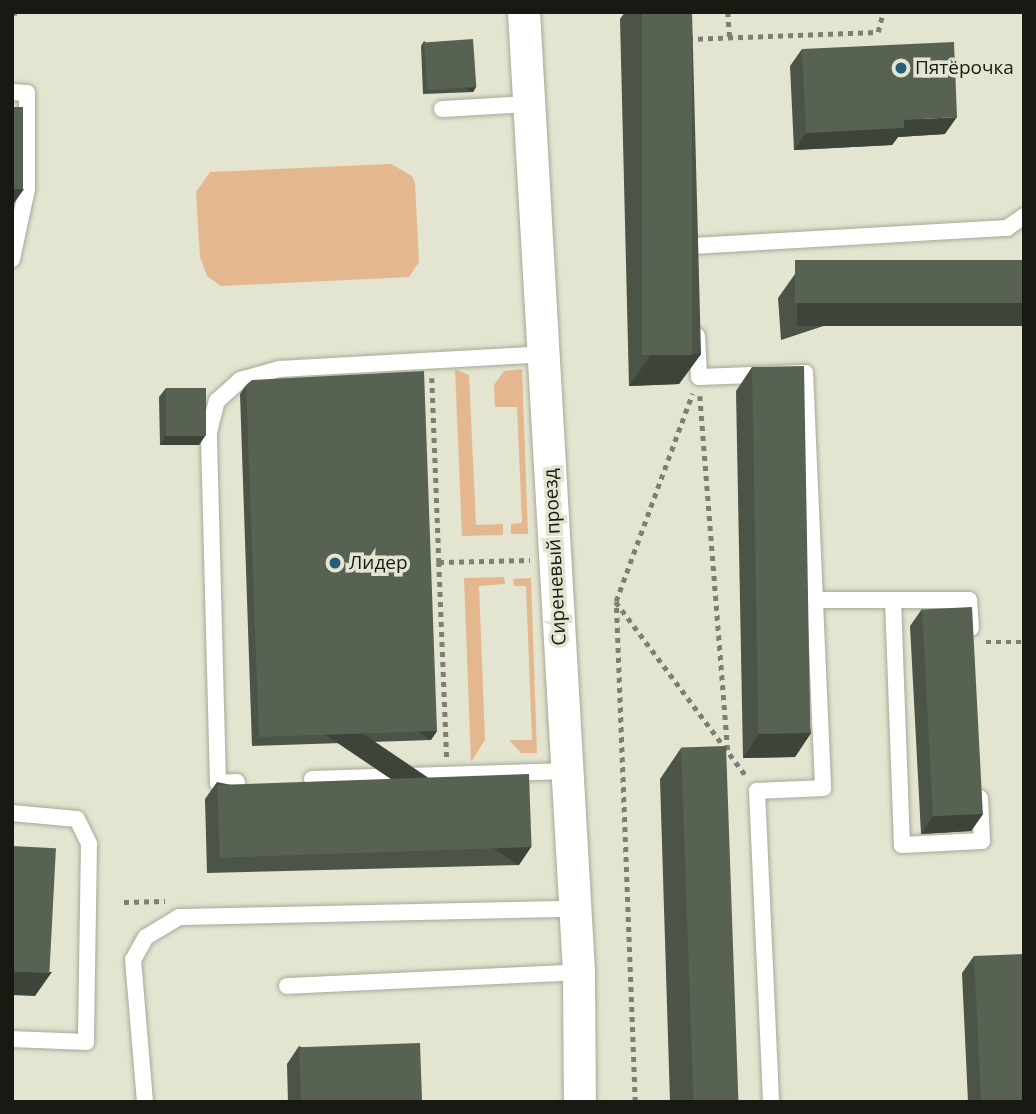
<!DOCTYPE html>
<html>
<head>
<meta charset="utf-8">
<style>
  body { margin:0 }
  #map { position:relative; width:1036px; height:1114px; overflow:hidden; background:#e3e5d1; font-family:"Open Sans",sans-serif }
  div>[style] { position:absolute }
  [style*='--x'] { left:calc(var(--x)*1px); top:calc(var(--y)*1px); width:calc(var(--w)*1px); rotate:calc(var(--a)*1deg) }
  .green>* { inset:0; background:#e4b78e }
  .path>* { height:4.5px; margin-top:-2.25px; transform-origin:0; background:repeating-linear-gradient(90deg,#7e7f72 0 5px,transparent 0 10px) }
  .roads { filter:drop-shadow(0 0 2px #a7a996) drop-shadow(0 0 2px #a7a996) }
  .service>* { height:16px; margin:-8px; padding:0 8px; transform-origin:8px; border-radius:8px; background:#fff }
  .minor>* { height:32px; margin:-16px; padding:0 16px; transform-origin:16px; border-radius:16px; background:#fff }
  .wall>* { inset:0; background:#4b5447 }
  .shaded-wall>* { inset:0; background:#3d453a; transform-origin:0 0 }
  .building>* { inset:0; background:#576253; transform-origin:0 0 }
  .dots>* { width:19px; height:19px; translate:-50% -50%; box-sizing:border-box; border:4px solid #e3e5d1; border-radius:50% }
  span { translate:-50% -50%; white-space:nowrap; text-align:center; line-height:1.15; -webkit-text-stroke:7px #e3e5d1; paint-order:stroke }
  .poi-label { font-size:19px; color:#181912 }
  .left { translate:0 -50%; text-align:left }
  .street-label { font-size:19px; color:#181912 }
  .frame { position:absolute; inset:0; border:14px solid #181912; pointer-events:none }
</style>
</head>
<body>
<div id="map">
  <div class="green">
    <div style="clip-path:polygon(391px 164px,412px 176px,415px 183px,419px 262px,409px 277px,221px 286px,207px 276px,200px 257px,196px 192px,210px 172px)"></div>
    <div style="clip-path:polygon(455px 369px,469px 375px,476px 525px,503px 524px,503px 535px,462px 536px)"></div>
    <div style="clip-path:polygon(522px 369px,528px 534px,511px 534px,511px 524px,522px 523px,517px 407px,495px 407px,494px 385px,504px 371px)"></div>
    <div style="clip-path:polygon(504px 577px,505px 584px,479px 586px,485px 740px,471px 762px,464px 578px)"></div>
    <div style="clip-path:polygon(531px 578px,537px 753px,521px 753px,509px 740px,532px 740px,526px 586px,514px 586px,513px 579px)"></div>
  </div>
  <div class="path">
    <div style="--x:728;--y:12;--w:26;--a:86"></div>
    <div style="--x:12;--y:13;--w:9;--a:-6"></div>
    <div style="--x:688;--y:39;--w:190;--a:-2.1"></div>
    <div style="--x:878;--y:32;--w:21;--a:-76"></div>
    <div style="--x:432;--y:378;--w:184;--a:87.8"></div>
    <div style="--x:439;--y:562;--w:91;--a:-1.3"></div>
    <div style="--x:700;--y:396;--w:357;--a:85.5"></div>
    <div style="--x:439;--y:562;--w:195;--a:87.7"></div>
    <div style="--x:616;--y:602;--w:219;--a:53.2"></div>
    <div style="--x:986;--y:642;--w:38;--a:0"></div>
    <div style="--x:124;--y:902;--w:41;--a:-1.4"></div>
    <div style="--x:635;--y:1102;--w:501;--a:-92.17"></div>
    <div style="--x:616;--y:601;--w:221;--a:-69.8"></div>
  </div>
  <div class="roads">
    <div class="service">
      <div style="--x:12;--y:92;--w:15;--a:4"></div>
      <div style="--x:27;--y:93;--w:96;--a:90"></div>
      <div style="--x:27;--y:189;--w:72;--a:102.1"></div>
      <div style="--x:442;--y:109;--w:87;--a:-3.3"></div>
      <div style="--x:693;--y:246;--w:315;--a:-3.3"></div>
      <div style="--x:1007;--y:228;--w:21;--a:-35"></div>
      <div style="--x:697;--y:336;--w:41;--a:87.2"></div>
      <div style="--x:699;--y:377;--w:106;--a:-2.2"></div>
      <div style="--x:805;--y:373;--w:415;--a:87.5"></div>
      <div style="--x:823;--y:788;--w:66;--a:177.4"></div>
      <div style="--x:757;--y:791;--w:311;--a:87.4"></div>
      <div style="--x:815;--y:600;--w:154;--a:0"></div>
      <div style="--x:969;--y:600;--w:28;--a:86"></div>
      <div style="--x:893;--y:600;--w:245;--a:87.9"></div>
      <div style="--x:902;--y:845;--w:80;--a:-2.9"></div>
      <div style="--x:982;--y:841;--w:43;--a:-92.7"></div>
      <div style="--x:312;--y:779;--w:256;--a:-1.8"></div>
      <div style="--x:237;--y:782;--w:19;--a:177"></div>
      <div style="--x:218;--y:783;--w:351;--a:-91.5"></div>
      <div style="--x:209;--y:432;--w:32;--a:-76"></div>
      <div style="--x:217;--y:401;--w:31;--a:-42"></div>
      <div style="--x:240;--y:380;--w:41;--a:-15.8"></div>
      <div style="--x:279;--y:369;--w:265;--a:-3.2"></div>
      <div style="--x:12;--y:813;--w:65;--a:5.3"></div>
      <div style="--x:77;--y:819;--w:28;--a:64"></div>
      <div style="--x:89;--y:844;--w:198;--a:90.9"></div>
      <div style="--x:86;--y:1042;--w:74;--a:-177.7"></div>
      <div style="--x:287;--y:986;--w:292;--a:-2.7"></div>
      <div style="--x:145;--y:1102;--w:143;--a:-94.8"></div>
      <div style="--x:133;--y:960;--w:26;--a:-61"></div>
      <div style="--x:146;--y:937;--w:39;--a:-31"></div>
      <div style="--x:179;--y:917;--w:396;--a:-1.2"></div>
    </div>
    <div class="minor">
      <div style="--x:524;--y:12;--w:962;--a:86.72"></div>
      <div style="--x:579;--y:972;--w:130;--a:89.6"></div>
    </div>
  </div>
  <div class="wall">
    <div style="clip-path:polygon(625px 12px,692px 12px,701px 354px,679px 384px,629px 386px,620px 19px)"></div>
    <div style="clip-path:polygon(424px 41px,476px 87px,473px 92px,423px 94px,421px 46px)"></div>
    <div style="clip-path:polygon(802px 49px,945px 134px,898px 137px,892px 145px,794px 150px,790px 66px)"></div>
    <div style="clip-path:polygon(1024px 260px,781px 340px,778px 298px,795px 274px)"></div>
    <div style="clip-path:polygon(752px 367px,811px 733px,795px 757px,743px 758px,736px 391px)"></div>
    <div style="clip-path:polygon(246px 385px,437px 731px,431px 740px,252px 746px,240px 394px)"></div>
    <div style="clip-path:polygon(166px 388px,205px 436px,199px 445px,160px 445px,159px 397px)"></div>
    <div style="clip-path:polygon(922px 609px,983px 814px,971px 831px,921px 834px,910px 626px)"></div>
    <div style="clip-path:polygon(681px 748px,737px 1102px,670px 1102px,660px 779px)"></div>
    <div style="clip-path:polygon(217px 782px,531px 847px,519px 865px,207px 873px,205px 799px)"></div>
    <div style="clip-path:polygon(974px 956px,1024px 1102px,968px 1102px,962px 973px)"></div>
    <div style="clip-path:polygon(299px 1046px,422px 1102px,288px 1102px,287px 1064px)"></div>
  </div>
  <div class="shaded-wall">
    <div style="left:476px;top:87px;width:6px;height:50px;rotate:121deg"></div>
    <div style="clip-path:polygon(957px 117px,945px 134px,898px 137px,892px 145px,794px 150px,806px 133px,904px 120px)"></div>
    <div style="clip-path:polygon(12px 189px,24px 189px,12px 206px)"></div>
    <div style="left:1024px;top:303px;width:23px;height:227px;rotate:90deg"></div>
    <div style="clip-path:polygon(701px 354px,679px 384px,629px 386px,651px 355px)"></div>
    <div style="clip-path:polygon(166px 436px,205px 436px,199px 445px,160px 445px)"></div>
    <div style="left:437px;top:731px;width:11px;height:178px;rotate:124deg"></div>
    <div style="clip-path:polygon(811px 733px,795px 757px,743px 758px,759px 734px)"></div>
    <div style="clip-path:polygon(983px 814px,971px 831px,921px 834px,933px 816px)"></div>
    <div style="left:531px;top:847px;width:22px;height:312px;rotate:124deg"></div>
    <div style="clip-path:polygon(12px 971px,52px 972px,35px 996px,12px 995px)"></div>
  </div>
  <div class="building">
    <div style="left:642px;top:12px;width:50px;height:343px"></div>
    <div style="left:473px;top:39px;width:48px;height:49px;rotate:86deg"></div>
    <div style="clip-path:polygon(954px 42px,957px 117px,904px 120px,904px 128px,806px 133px,802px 49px)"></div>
    <div style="left:12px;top:107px;width:11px;height:82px"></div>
    <div style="left:1024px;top:260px;width:43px;height:229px;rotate:90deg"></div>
    <div style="left:804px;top:366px;width:367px;height:52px;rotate:89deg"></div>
    <div style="clip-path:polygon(424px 371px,437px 731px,259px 737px,246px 385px,252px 380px)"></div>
    <div style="left:166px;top:388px;width:40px;height:48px"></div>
    <div style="left:972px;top:607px;width:207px;height:50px;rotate:87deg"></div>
    <div style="left:726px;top:746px;width:356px;height:45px;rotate:88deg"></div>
    <div style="left:529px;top:774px;width:73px;height:312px;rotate:88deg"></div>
    <div style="left:12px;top:846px;width:44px;height:125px;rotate:3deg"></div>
    <div style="clip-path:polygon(1024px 954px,1024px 1102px,981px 1102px,974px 956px)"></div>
    <div style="left:420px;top:1043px;width:59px;height:121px;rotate:88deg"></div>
  </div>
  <div class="dots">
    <div style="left:901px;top:68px;background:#265d78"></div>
    <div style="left:335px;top:563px;background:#265d78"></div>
  </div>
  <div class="poi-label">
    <span class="left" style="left:915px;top:68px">Пятёрочка</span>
    <span class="left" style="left:349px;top:563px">Лидер</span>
  </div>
  <div class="street-label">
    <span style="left:555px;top:557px;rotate:-93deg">Сиреневый проезд</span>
  </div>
  <div class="frame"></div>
</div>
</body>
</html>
